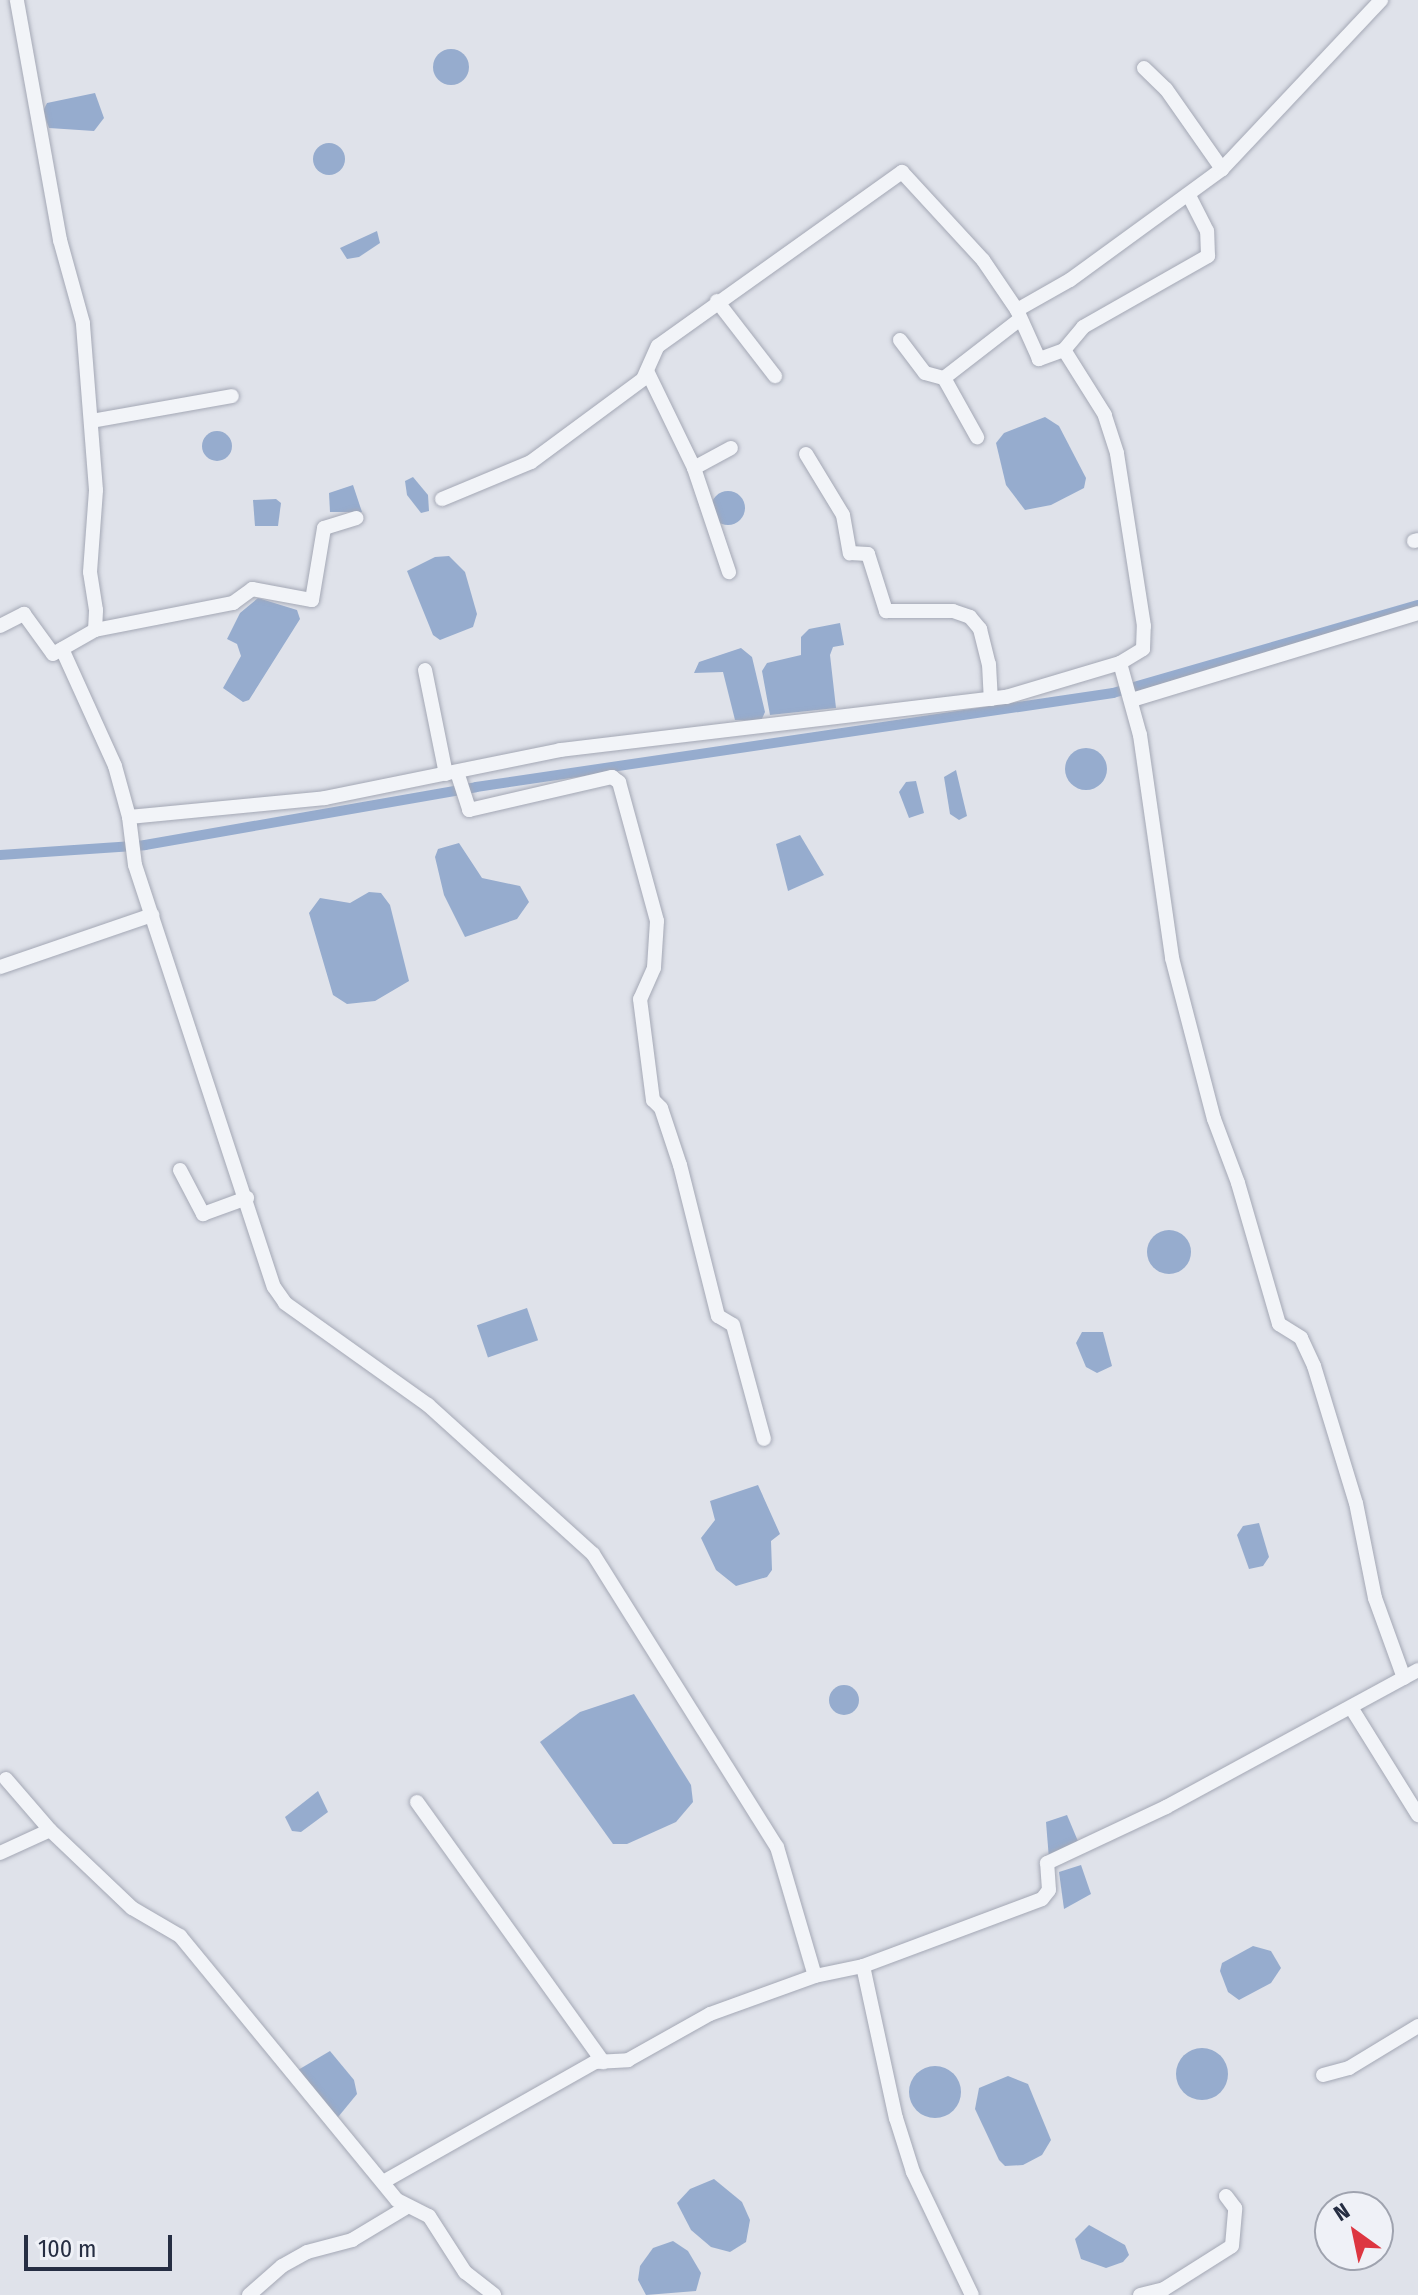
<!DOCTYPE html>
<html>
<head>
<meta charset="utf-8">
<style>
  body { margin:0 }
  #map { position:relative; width:1418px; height:2295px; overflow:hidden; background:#dfe2ea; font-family:"Fira Sans Condensed",sans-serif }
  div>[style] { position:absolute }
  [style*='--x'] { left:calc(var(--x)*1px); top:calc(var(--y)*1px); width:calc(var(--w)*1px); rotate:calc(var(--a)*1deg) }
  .water>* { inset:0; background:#96acce; transform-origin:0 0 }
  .round { border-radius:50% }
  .canal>* { height:10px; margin:-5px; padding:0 5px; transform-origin:5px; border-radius:5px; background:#96acce }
  .roads { filter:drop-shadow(0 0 2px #a4a8b5) drop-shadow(0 0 2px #a4a8b5) }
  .minor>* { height:14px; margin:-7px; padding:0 7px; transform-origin:7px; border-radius:7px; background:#f2f4f8 }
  span { translate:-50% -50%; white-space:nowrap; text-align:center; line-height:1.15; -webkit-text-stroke:8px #eff1f7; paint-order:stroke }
  .north { position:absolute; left:1314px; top:2191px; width:80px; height:80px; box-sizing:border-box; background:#eff1f7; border:2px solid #9fa3af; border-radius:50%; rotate:327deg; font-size:22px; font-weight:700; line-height:32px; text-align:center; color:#262e43 }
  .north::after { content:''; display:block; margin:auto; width:28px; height:36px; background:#dd3641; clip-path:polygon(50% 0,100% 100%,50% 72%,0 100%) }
  .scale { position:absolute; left:24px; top:2235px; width:148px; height:36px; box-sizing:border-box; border:4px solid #262e43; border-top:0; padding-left:10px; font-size:24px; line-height:28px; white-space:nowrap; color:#262e43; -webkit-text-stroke:6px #eff1f7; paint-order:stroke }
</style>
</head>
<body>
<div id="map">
  <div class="water">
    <div class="round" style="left:433px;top:49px;width:36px;height:36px"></div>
    <div style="clip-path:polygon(95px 93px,104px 118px,94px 131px,49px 128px,43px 111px,47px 103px)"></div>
    <div class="round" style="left:313px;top:143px;width:32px;height:32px"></div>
    <div style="clip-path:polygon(377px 231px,380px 243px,359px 257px,347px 259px,340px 248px)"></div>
    <div style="clip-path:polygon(1045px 417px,1059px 426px,1086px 478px,1084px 488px,1051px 505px,1025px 510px,1006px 485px,996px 443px,1004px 433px)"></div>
    <div class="round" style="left:202px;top:431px;width:30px;height:30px"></div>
    <div style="clip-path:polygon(413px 477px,428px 495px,429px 511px,421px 513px,407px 495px,405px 481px)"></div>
    <div style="clip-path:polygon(353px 485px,362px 512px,330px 512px,329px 493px)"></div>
    <div class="round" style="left:711px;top:491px;width:34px;height:34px"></div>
    <div style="clip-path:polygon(276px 499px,281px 503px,278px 526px,255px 526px,253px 500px)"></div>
    <div style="clip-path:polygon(449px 556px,465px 572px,477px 614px,473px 627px,440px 640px,433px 635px,407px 571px,435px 557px)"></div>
    <div style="clip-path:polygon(258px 598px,297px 610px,300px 619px,249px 700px,243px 702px,223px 688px,241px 656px,237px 644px,227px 639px,240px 613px)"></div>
    <div style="clip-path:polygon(840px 623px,844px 645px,833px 647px,830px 655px,836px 708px,770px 715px,762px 671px,767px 663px,801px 655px,801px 637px,809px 629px)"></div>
    <div style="clip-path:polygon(741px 648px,752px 657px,765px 712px,761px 721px,735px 720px,723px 672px,694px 673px,699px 662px)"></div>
    <div class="round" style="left:1065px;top:748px;width:42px;height:42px"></div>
    <div style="clip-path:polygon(956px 770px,967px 816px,959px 820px,950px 814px,944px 777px)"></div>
    <div style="clip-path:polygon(916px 781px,924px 813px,909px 818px,899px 792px,906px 782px)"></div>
    <div style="clip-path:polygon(800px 835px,824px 875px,788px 891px,776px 844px)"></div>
    <div style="clip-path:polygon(459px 843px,482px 878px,520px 886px,529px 902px,517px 919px,465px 937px,444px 895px,435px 857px,438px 849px)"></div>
    <div style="clip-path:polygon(369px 892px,381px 893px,390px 905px,409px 981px,375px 1001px,347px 1004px,333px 995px,309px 913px,320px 898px,350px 903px)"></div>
    <div class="round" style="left:1147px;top:1230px;width:44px;height:44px"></div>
    <div style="left:527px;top:1308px;width:34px;height:53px;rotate:71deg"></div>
    <div style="clip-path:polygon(1082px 1332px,1103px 1332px,1112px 1366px,1097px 1373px,1086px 1367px,1076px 1343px)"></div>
    <div style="clip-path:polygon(758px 1485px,780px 1534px,771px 1541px,772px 1570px,767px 1577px,736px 1586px,716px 1570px,701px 1538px,715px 1520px,710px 1501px)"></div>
    <div style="clip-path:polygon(1259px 1523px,1269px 1557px,1263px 1566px,1249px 1569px,1237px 1535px,1243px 1526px)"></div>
    <div class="round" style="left:829px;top:1685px;width:30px;height:30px"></div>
    <div style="clip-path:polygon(634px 1694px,691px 1785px,693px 1802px,676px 1822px,627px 1844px,613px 1844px,540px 1742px,580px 1712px)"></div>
    <div style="clip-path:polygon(318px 1791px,328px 1812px,301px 1832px,292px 1831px,285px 1817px)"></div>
    <div style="clip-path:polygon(1067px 1815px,1080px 1846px,1049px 1859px,1046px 1822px)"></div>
    <div style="clip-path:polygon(1081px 1865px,1091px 1894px,1064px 1909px,1059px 1872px)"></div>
    <div style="clip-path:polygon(1253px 1946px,1271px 1951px,1281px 1968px,1271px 1983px,1239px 2000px,1228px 1992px,1220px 1971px,1222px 1963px)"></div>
    <div class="round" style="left:1176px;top:2048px;width:52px;height:52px"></div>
    <div style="clip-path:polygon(330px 2051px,354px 2080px,357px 2094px,334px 2122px,298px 2070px)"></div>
    <div class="round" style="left:909px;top:2066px;width:52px;height:52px"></div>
    <div style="clip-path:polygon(1008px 2076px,1028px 2084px,1051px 2140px,1042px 2155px,1023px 2165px,1005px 2166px,999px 2160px,975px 2109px,979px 2088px)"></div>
    <div style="clip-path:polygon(714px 2179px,742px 2202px,750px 2220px,746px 2242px,730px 2252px,711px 2247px,691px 2230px,677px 2203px,690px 2189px)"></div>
    <div style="clip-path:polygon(1089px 2225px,1125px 2245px,1129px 2255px,1123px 2262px,1106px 2268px,1081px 2259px,1075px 2239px)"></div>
    <div style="clip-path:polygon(673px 2241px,688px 2251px,701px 2273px,696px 2291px,646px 2295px,638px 2280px,640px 2266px,653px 2248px)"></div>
  </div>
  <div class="canal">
    <div style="--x:0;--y:855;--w:145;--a:-3.9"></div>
    <div style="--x:145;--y:845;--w:336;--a:-9.9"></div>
    <div style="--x:476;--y:787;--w:644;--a:-8.39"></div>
    <div style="--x:1113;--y:693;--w:317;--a:-16.1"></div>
  </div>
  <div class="roads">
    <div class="minor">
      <div style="--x:1144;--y:68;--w:30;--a:44"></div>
      <div style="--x:1166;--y:89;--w:98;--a:55"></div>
      <div style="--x:717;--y:301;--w:95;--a:52.3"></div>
      <div style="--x:900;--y:340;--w:41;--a:52.9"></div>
      <div style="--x:925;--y:373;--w:20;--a:15"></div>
      <div style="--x:944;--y:378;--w:96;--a:-37.8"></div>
      <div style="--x:1064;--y:350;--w:30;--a:-50"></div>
      <div style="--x:1083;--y:327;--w:144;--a:-29.6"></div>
      <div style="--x:1208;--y:256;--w:25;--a:-92"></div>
      <div style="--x:1207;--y:231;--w:39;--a:-117"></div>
      <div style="--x:647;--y:371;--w:108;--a:64.1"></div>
      <div style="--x:694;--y:468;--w:42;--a:-28.4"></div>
      <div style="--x:944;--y:378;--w:68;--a:60.8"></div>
      <div style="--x:92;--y:421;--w:142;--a:-10.1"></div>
      <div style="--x:806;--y:454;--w:71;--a:58.8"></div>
      <div style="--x:843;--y:515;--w:39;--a:80"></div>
      <div style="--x:850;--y:553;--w:18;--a:3"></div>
      <div style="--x:868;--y:554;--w:60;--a:72.5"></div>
      <div style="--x:886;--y:611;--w:67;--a:0"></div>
      <div style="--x:953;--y:611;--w:18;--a:19"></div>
      <div style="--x:970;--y:617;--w:16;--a:50"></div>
      <div style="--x:980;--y:629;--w:36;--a:76"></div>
      <div style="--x:989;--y:664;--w:35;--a:87"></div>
      <div style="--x:694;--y:468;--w:110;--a:71.4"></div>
      <div style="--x:442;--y:499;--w:96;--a:-22.6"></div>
      <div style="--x:531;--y:462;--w:139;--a:-36.5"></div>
      <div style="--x:643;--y:379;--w:36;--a:-66"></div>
      <div style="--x:658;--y:346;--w:300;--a:-35.5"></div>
      <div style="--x:902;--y:172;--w:120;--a:47.4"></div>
      <div style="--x:983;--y:260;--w:60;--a:55.8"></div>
      <div style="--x:1017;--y:310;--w:61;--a:-29.5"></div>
      <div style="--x:1070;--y:280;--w:188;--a:-36.1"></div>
      <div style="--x:1222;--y:169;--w:232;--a:-46.7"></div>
      <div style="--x:1414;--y:541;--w:4;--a:-14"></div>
      <div style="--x:0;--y:626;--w:27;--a:-27"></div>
      <div style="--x:24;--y:614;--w:49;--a:54.1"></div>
      <div style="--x:53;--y:654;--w:48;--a:-29.7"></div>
      <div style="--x:95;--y:630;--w:20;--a:-87"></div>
      <div style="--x:96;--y:610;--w:38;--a:-99"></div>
      <div style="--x:90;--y:572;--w:82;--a:-85.8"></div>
      <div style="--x:96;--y:490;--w:168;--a:-94.5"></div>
      <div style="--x:83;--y:323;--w:86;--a:-105.5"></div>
      <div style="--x:60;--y:240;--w:244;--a:-100.2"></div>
      <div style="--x:95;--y:630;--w:141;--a:-11.1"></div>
      <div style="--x:233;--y:603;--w:24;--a:-36"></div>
      <div style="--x:252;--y:589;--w:61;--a:10.4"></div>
      <div style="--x:312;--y:600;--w:73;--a:-80.5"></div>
      <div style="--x:324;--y:528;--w:34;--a:-17"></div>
      <div style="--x:62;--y:649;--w:128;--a:65.6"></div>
      <div style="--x:115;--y:766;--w:53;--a:74.6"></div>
      <div style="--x:129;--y:817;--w:197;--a:-5.5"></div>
      <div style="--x:325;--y:798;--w:240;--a:-11.5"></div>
      <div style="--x:560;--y:750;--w:449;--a:-6.8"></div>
      <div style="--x:1006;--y:697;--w:119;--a:-16.6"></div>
      <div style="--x:1120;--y:663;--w:27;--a:-31"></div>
      <div style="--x:1143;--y:649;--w:23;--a:-88"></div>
      <div style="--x:1144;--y:626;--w:175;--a:-98.9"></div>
      <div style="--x:1117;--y:453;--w:40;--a:-108"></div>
      <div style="--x:1105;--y:415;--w:77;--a:-122.2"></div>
      <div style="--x:1064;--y:350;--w:27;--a:160"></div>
      <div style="--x:1039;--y:359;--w:54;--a:-114.2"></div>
      <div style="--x:1120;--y:663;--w:75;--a:74.5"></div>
      <div style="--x:1140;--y:735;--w:225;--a:81.8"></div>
      <div style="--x:1172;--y:958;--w:166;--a:75.4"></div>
      <div style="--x:1214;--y:1119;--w:68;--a:69.4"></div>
      <div style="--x:1238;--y:1183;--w:147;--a:73.8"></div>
      <div style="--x:1279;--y:1324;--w:26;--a:32"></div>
      <div style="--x:1301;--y:1338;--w:31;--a:65"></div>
      <div style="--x:1314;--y:1366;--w:143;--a:73"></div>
      <div style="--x:1356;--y:1503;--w:97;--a:78.7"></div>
      <div style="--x:1375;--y:1598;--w:85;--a:70.1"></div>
      <div style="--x:425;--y:670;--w:106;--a:78.6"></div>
      <div style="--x:1132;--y:700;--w:299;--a:-16.9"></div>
      <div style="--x:457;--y:772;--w:40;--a:72"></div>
      <div style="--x:469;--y:810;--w:147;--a:-13"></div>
      <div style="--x:612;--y:777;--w:9;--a:36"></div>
      <div style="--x:619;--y:782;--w:144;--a:74.7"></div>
      <div style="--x:657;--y:921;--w:47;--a:93.7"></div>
      <div style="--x:654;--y:968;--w:34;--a:114"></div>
      <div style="--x:640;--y:999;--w:102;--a:82.7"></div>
      <div style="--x:653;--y:1100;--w:11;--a:45"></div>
      <div style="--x:661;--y:1108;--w:60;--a:71.6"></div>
      <div style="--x:680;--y:1165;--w:156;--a:75.9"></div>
      <div style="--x:718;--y:1316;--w:17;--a:31"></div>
      <div style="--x:733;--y:1325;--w:118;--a:74.8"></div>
      <div style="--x:129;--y:817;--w:48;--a:82.9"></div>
      <div style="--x:135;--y:865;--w:444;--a:71.8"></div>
      <div style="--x:274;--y:1287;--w:19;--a:55"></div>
      <div style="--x:285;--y:1303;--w:176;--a:35.5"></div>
      <div style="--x:428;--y:1405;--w:222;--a:42.1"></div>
      <div style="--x:593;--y:1554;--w:346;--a:57.9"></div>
      <div style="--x:777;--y:1847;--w:134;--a:73.6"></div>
      <div style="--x:0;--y:967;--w:161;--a:-18.9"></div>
      <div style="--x:180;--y:1170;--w:50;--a:62.4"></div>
      <div style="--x:203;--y:1214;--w:47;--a:-20"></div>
      <div style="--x:1352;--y:1709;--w:125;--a:58.1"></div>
      <div style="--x:6;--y:1779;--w:67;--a:49.2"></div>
      <div style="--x:417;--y:1802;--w:320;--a:54.4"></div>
      <div style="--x:0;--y:1853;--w:55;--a:-24.7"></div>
      <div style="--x:50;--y:1830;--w:113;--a:43.6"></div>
      <div style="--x:132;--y:1908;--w:56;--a:30.3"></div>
      <div style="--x:180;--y:1936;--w:342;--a:50.6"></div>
      <div style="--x:397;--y:2200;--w:36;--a:27"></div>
      <div style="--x:429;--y:2216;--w:67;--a:57.3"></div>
      <div style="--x:465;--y:2272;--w:37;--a:38"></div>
      <div style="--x:863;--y:1966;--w:156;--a:77.8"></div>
      <div style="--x:896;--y:2118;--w:57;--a:72.5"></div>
      <div style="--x:913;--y:2172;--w:136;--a:64.4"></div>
      <div style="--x:1323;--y:2075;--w:27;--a:-15"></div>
      <div style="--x:1349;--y:2068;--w:81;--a:-31.3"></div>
      <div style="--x:383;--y:2182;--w:244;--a:-29.5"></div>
      <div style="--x:595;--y:2062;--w:33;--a:-3"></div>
      <div style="--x:628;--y:2060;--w:94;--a:-29.3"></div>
      <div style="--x:710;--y:2014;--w:112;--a:-19.9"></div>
      <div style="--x:815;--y:1976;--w:49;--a:-11.8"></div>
      <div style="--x:863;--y:1966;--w:191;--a:-20.5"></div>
      <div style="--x:1042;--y:1899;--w:11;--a:-52"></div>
      <div style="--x:1049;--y:1890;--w:27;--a:-94"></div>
      <div style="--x:1047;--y:1863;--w:132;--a:-25.2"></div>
      <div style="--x:1166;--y:1807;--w:287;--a:-28.5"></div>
      <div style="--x:249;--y:2295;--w:44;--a:-41.3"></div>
      <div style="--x:282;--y:2266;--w:29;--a:-29"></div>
      <div style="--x:307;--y:2252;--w:47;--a:-14.9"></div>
      <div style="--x:352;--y:2240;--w:64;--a:-31"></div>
      <div style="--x:1140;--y:2295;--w:25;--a:-14"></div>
      <div style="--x:1164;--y:2289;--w:80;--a:-32.3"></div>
      <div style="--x:1232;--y:2246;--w:38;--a:-85"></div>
      <div style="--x:1235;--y:2208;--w:15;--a:-127"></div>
    </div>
  </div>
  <div class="north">N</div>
  <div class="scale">100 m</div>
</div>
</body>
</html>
